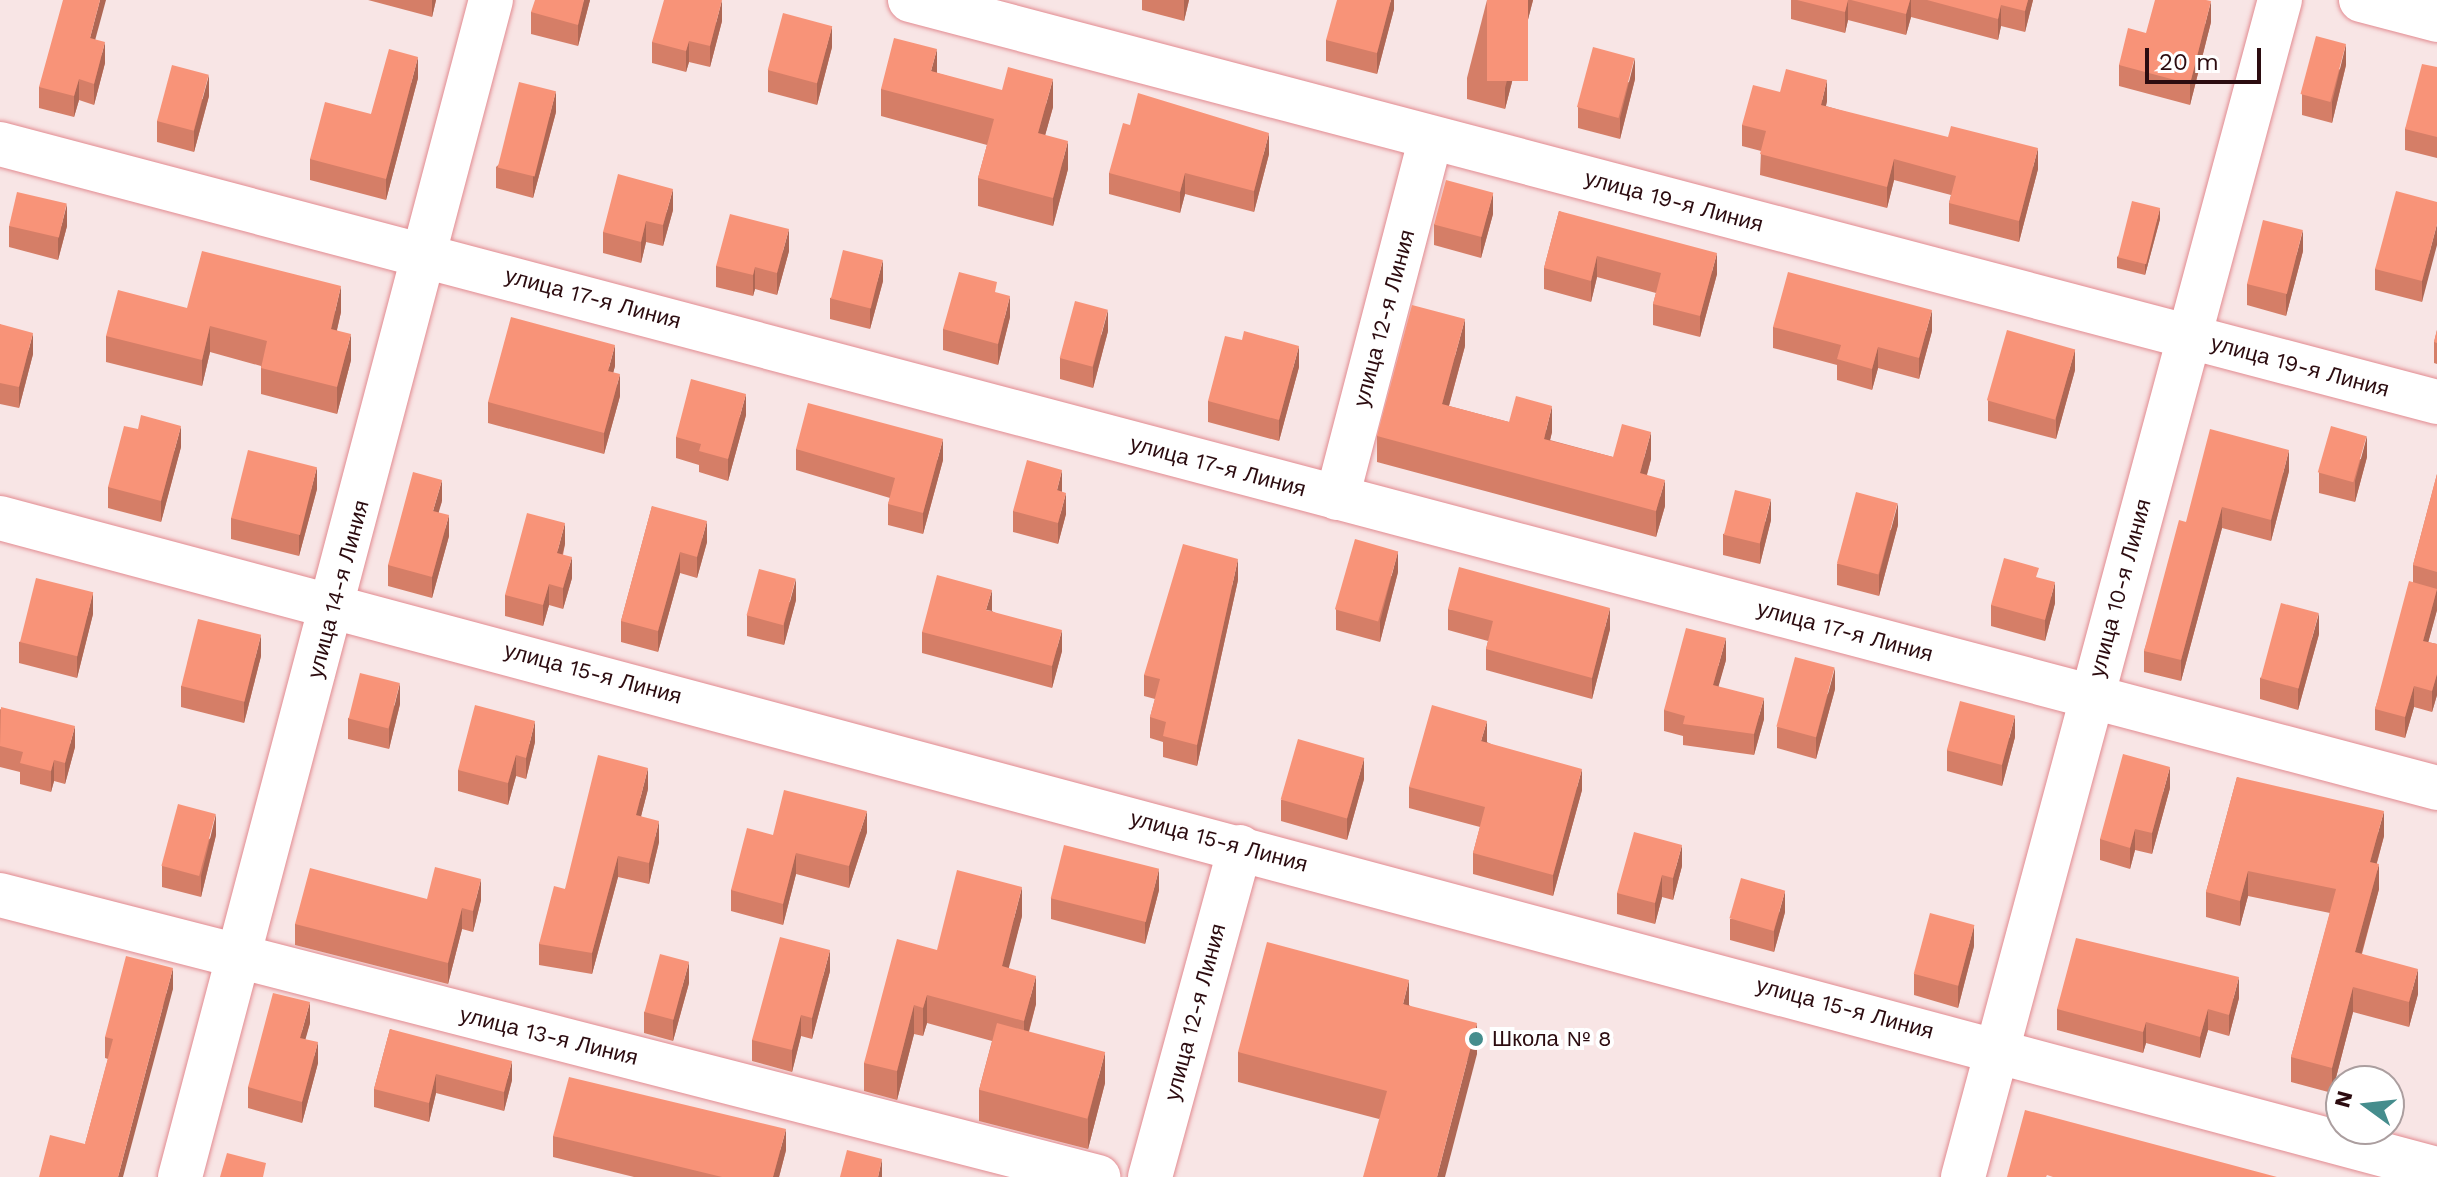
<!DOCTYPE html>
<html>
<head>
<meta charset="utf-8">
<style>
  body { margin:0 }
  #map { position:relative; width:2437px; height:1177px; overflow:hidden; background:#f8e5e5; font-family:"Work Sans",sans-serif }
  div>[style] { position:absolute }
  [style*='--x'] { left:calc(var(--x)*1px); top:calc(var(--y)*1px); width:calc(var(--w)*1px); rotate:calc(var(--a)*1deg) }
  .roads { filter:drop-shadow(0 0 2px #e28b91) drop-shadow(0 0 2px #e28b91) }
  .minor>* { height:44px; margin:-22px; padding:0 22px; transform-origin:22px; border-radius:22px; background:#fff }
  .wall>* { inset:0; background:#d57e67 }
  .shaded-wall>* { inset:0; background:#ae6754 }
  .building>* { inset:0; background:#f89378; transform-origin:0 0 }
  .dots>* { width:22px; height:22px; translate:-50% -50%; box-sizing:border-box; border:4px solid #fff; border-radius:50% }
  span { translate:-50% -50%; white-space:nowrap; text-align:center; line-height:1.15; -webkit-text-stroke:8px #fff; paint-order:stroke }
  .street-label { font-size:22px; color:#2c0c10 }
  .poi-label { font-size:22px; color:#2c0c10 }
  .left { translate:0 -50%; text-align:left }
  .north { position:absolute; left:2325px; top:1065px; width:80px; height:80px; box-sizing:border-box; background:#fff; border:2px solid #ab9e9f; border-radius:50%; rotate:285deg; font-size:22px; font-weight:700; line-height:32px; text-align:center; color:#2c0c10 }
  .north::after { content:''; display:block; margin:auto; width:28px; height:36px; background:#458d8d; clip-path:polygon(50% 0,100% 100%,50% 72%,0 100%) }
  .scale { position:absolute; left:2145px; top:48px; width:116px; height:36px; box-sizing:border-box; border:4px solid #2c0c10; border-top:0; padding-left:10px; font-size:24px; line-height:28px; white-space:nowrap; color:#2c0c10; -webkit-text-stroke:6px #fff; paint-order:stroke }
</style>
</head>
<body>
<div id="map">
  <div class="roads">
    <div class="minor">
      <div style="--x:910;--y:0;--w:1579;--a:14.75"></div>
      <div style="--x:2361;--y:0;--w:79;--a:14.7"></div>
      <div style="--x:0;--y:144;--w:2521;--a:14.8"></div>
      <div style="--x:1337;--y:498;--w:372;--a:-75.4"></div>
      <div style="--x:0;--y:518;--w:2522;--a:14.96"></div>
      <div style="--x:0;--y:895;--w:1134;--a:14.4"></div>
      <div style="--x:180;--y:1177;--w:1217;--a:-75.2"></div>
      <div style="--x:1150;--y:1177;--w:342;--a:-74.7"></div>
      <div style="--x:1963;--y:1177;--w:1219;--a:-74.93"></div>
    </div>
  </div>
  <div class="wall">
    <div style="clip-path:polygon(368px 0,436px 0,432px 17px)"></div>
    <div style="clip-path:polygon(590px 0,578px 46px,531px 34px,531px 12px)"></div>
    <div style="clip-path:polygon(1142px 0,1189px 0,1184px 21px,1142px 10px)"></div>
    <div style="clip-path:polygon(1394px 0,1394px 9px,1377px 74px,1326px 61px,1326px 40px)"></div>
    <div style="clip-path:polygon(1487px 0,1533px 0,1505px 109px,1467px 99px,1467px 78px)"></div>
    <div style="clip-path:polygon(1791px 0,2033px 0,2025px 32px,2001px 26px,1998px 40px,1911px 17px,1906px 35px,1848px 20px,1845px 33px,1791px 19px)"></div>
    <div style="clip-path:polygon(722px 21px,710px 67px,689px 62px,686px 72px,652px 63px,652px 42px)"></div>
    <div style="clip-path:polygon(2211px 22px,2190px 105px,2119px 86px,2119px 65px)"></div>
    <div style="clip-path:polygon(95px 39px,105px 63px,94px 105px,79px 100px,74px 117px,39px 108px,39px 87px)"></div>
    <div style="clip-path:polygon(832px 47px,817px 105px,768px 92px,768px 70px)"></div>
    <div style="clip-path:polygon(2346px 65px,2332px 123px,2302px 115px,2302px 94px)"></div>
    <div style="clip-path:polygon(2437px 67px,2437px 158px,2405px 150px,2405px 129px)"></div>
    <div style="clip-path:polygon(937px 73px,1053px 107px,1045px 135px,1068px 169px,1053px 226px,978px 206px,978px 178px,987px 145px,881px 116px,881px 89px)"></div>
    <div style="clip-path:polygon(418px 78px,386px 200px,310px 180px,310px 159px,371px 114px)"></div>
    <div style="clip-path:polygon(1635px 79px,1620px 139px,1578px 128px,1578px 107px)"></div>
    <div style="clip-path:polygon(1780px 92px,1827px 101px,1826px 106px,2038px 169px,2019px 242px,1949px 224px,1949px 203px,1951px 195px,1894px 180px,1887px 208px,1760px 175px,1761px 151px,1742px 146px,1742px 125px)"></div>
    <div style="clip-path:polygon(209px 96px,194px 152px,157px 142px,157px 121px)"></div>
    <div style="clip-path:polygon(556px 112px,533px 198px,496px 188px,496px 167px)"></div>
    <div style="clip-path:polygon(1269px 154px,1254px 212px,1185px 194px,1180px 213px,1109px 194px,1109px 173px)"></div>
    <div style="clip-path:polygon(2437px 202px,2422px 302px,2375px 290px,2375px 269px)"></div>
    <div style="clip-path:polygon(673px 210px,663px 246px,646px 242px,641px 263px,603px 253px,603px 232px)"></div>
    <div style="clip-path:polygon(1559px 211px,1717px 274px,1700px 337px,1653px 325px,1653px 304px,1656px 293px,1597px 277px,1591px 302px,1544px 289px,1544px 268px)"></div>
    <div style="clip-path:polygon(1493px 214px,1481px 258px,1434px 245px,1434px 224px)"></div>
    <div style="clip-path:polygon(2160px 219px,2145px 275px,2117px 268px,2117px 257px)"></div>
    <div style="clip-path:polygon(9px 226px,67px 226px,58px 260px,9px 247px)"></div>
    <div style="clip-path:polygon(789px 251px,777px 295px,755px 289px,753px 296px,716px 287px,716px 266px)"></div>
    <div style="clip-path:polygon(2303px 251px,2286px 316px,2247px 305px,2247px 284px)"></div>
    <div style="clip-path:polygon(883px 281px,870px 329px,830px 319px,830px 298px)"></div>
    <div style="clip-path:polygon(187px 308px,341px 312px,337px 330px,351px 360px,337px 414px,261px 394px,261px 366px,210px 352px,202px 386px,106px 362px,106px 336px)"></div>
    <div style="clip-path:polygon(1010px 317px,998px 365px,943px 350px,943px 329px)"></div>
    <div style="clip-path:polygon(0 324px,33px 354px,19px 408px,0 404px)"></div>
    <div style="clip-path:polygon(1773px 327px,1932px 331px,1919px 379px,1878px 368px,1872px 390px,1837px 380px,1837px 365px,1773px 348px)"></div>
    <div style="clip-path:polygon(2437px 330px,2437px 364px,2434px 363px,2434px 342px)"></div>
    <div style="clip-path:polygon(1108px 331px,1093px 388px,1060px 379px,1060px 358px)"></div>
    <div style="clip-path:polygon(1465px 346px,1449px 406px,1509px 422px,1552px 432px,1550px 440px,1613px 457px,1651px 459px,1647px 475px,1665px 506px,1656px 537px,1377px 462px,1377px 436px)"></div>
    <div style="clip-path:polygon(615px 366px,613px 373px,620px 396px,604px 454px,488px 423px,488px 402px)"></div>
    <div style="clip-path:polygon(1299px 367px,1279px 441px,1208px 422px,1208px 401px)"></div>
    <div style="clip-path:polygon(2075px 370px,2056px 439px,1988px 421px,1988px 400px)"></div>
    <div style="clip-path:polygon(746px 415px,728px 481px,699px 472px,699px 465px,676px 458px,676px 437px)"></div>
    <div style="clip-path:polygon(181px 447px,161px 522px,108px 508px,108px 487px)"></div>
    <div style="clip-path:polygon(796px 449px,943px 460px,923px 534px,888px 525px,888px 504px,890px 498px,796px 470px)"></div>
    <div style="clip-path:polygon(2367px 457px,2355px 502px,2319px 493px,2319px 472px)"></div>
    <div style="clip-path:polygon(2289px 471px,2271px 541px,2222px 528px,2181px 681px,2144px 672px,2144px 651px,2186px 522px)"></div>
    <div style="clip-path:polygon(2437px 474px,2437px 610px,2428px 642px,2437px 644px,2437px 695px,2432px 712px,2414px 707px,2405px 738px,2375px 730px,2375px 709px,2413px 582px,2413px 565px)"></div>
    <div style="clip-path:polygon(317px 489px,299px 556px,231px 539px,231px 518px)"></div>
    <div style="clip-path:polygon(442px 501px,438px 512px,449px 536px,432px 598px,388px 586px,388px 565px)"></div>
    <div style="clip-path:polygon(652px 506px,707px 542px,697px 578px,680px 573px,658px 652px,621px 642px,621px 621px)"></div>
    <div style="clip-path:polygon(1013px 511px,1066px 514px,1058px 544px,1013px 532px)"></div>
    <div style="clip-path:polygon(1771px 520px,1760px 564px,1723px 555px,1723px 534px)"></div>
    <div style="clip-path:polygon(1898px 525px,1879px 596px,1837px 585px,1837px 564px)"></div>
    <div style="clip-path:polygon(565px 544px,563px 555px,572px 578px,563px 609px,549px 605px,543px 626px,505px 616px,505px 595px)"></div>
    <div style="clip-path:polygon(1398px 572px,1380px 642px,1336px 630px,1336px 609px)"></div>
    <div style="clip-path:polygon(2039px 578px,2055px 603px,2045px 641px,1991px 626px,1991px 605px)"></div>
    <div style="clip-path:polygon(1238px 580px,1197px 766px,1163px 757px,1163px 742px,1150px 738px,1150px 717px,1155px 699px,1144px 696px,1144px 675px)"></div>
    <div style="clip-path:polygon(796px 600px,784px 645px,747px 636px,747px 615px)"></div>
    <div style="clip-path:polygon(1448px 609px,1610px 629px,1592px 699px,1486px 670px,1486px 649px,1488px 641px,1448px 630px)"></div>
    <div style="clip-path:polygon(992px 611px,1062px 651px,1052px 688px,922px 653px,922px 632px)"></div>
    <div style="clip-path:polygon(93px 614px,77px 678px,19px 663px,19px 642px)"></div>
    <div style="clip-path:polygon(2319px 634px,2298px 710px,2260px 699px,2260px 678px)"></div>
    <div style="clip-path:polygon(261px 656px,244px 723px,181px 707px,181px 686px)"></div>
    <div style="clip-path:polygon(1726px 660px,1718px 686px,1764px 719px,1754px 755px,1683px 745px,1683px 736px,1664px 731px,1664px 710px)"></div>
    <div style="clip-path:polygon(1835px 689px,1816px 759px,1777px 748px,1777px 727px)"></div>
    <div style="clip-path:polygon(400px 704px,389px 749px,348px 739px,348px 718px)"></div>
    <div style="clip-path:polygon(0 709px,75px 747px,65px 784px,54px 781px,51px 792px,20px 784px,20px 772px,0 767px)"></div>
    <div style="clip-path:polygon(2015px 737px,2002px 786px,1947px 771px,1947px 750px)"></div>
    <div style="clip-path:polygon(535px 742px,526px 779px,516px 776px,508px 805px,458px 791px,458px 770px)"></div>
    <div style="clip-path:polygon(1487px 742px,1582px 790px,1553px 896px,1473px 874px,1473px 853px,1480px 827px,1409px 808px,1409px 787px)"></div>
    <div style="clip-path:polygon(2237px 777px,2384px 836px,2377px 863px,2379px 889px,2362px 954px,2418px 994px,2409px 1027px,2353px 1012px,2332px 1093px,2291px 1082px,2291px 1057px,2330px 913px,2248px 896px,2240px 926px,2206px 917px,2206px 892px)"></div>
    <div style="clip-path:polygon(1364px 779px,1347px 840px,1281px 821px,1281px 800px)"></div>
    <div style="clip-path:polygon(2170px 788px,2152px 854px,2135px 850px,2130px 869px,2100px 860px,2100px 839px)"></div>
    <div style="clip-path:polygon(648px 789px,641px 816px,659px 842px,649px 884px,618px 877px,592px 974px,539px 965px,539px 944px,565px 889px)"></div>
    <div style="clip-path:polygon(867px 832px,849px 888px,796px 874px,783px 925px,731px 911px,731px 890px,773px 835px)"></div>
    <div style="clip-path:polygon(216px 835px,201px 897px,162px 887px,162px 866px)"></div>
    <div style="clip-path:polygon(1682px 866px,1673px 900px,1662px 897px,1655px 924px,1617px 914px,1617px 893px)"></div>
    <div style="clip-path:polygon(1159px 890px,1145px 944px,1051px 919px,1051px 898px)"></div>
    <div style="clip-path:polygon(427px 899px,481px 900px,473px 932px,462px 929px,448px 984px,295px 945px,295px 924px)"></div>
    <div style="clip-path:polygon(1785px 912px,1774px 952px,1730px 940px,1730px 919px)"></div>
    <div style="clip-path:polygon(1022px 916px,1008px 968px,1036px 1004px,1029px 1032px,1105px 1083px,1088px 1149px,979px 1121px,979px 1090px,992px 1041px,927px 1023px,923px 1036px,914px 1034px,897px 1100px,864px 1091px,864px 1063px,937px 950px)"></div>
    <div style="clip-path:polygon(1974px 946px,1958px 1008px,1914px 995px,1914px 974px)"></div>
    <div style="clip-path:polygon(830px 971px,812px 1039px,801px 1036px,792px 1072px,752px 1061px,752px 1040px)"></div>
    <div style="clip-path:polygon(689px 983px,673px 1041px,644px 1033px,644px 1012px)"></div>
    <div style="clip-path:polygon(173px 989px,85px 1144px,108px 1059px,105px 1058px,105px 1037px)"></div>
    <div style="clip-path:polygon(2239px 998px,2229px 1036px,2208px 1030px,2200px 1058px,2146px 1043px,2143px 1053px,2057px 1030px,2057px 1009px)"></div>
    <div style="clip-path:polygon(1409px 1005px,1477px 1054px,1379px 1119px,1238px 1082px,1238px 1052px)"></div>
    <div style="clip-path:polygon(310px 1023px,305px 1039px,318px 1063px,302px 1123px,248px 1108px,248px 1087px)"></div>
    <div style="clip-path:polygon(390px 1029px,512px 1080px,504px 1111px,436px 1093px,429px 1122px,374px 1107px,374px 1089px)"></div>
    <div style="clip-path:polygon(553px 1136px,786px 1150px,779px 1177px,634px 1177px,553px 1157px)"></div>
  </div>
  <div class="shaded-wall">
    <div style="clip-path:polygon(100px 0,106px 0,90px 59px,90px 38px)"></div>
    <div style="clip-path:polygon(432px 0,436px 0,432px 17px)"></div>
    <div style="clip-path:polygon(584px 0,590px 0,578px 46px,578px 25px)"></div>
    <div style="clip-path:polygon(722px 0,722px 21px,710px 67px,710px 46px)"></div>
    <div style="clip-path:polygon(1184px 0,1189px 0,1184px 21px)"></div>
    <div style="clip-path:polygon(1391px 0,1394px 0,1394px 9px,1377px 74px,1377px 53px)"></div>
    <div style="clip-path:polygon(1528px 0,1533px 0,1505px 109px,1505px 88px)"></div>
    <div style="clip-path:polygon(1848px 0,1848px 20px,1845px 33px,1845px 12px)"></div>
    <div style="clip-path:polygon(1910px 0,1911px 0,1911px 17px,1906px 35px,1906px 14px)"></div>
    <div style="clip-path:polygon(2028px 0,2033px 0,2025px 32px,2025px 11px)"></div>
    <div style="clip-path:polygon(2211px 1px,2211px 22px,2190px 105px,2190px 84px)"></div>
    <div style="clip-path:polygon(2001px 5px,2001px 26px,1998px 40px,1998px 19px)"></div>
    <div style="clip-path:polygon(832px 26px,832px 47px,817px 105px,817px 83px)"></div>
    <div style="clip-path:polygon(689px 41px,689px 62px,686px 72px,686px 51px)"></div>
    <div style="clip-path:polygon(105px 42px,105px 63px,94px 105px,94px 84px)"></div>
    <div style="clip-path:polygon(2346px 44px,2346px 65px,2332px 123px,2332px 102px)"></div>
    <div style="clip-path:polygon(937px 49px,937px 77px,931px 71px)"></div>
    <div style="clip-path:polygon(418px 57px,418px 78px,386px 200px,386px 179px)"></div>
    <div style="clip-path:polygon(1635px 58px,1635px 79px,1620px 139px,1620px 118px)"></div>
    <div style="clip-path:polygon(209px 75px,209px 96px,194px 152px,194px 131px)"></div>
    <div style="clip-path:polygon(79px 79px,79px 100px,74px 117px,74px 96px)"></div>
    <div style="clip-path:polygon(1053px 79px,1053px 107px,1038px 161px,1038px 133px)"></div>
    <div style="clip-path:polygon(1827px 80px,1827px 101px,1821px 126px,1821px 105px)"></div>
    <div style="clip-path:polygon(556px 91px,556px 112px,533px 198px,533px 177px)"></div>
    <div style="clip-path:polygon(1269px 133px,1269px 154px,1254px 212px,1254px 191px)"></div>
    <div style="clip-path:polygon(1068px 141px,1068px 169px,1053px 226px,1053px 198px)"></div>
    <div style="clip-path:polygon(2038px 148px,2038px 169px,2019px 242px,2019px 221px)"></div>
    <div style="clip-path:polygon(1894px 159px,1894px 180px,1887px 208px,1887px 187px)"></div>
    <div style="clip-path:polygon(1185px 173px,1185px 194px,1180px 213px,1180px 192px)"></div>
    <div style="clip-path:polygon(673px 189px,673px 210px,663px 246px,663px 225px)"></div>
    <div style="clip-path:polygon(1493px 193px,1493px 214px,1481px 258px,1481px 237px)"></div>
    <div style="clip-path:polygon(67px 204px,67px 226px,58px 260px,58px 239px)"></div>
    <div style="clip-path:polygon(2160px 208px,2160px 219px,2145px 275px,2145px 264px)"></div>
    <div style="clip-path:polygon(646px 221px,646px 242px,641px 263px,641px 242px)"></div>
    <div style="clip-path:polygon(2437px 224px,2437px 245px,2422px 302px,2422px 281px)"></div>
    <div style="clip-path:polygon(789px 229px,789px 251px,777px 295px,777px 273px)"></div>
    <div style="clip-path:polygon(2303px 230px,2303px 251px,2286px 316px,2286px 295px)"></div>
    <div style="clip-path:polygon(1717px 253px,1717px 274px,1700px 337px,1700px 316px)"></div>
    <div style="clip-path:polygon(1597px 256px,1597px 277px,1591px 302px,1591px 281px)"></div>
    <div style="clip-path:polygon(883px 260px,883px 281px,870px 329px,870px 308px)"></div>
    <div style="clip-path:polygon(755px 267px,755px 289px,753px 296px,753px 275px)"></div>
    <div style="clip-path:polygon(341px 286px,341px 312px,331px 355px,331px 329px)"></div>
    <div style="clip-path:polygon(1010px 296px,1010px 317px,998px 365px,998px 344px)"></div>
    <div style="clip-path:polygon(1108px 310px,1108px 331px,1093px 388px,1093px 367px)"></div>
    <div style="clip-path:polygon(1932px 310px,1932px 331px,1919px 379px,1919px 358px)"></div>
    <div style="clip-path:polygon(1465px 319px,1465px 346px,1442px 431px,1442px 404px)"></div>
    <div style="clip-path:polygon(210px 326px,210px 352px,202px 386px,202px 360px)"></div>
    <div style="clip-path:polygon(33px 333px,33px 354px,19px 408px,19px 387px)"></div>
    <div style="clip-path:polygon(351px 334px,351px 360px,337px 414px,337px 387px)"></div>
    <div style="clip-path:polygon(615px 345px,615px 366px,608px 392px,608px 371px)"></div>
    <div style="clip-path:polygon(1299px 346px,1299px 367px,1279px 441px,1279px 420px)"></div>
    <div style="clip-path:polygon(1878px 347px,1878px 368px,1872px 390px,1872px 369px)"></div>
    <div style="clip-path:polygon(2075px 349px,2075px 370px,2056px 439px,2056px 418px)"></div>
    <div style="clip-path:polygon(620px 374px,620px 396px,604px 454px,604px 433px)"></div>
    <div style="clip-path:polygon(746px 394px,746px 415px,728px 481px,728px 459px)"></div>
    <div style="clip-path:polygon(1552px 406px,1552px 432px,1544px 465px,1544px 439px)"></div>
    <div style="clip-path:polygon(181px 426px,181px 447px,161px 522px,161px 501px)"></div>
    <div style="clip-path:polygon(1651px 432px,1651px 459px,1640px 499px,1640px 473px)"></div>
    <div style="clip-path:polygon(2367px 436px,2367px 457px,2355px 502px,2355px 481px)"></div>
    <div style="clip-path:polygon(943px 439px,943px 460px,923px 534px,923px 513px)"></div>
    <div style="clip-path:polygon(2289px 450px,2289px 471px,2271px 541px,2271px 520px)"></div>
    <div style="clip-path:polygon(317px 467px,317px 489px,299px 556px,299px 535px)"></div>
    <div style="clip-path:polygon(1062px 470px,1062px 491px,1057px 511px,1057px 490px)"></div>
    <div style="clip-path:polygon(442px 480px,442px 501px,433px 532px,433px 511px)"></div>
    <div style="clip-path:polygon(1665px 480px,1665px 506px,1656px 537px,1656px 511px)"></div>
    <div style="clip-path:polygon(1066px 493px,1066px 514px,1058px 544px,1058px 523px)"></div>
    <div style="clip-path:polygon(1771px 499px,1771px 520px,1760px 564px,1760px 543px)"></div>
    <div style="clip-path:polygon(1898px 503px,1898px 525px,1879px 596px,1879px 575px)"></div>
    <div style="clip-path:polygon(2222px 507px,2222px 528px,2181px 681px,2181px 660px)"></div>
    <div style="clip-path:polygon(449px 515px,449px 536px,432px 598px,432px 577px)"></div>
    <div style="clip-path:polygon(707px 521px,707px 542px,697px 578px,697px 557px)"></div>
    <div style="clip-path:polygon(565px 523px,565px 544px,557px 574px,557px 553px)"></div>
    <div style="clip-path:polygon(1398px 551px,1398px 572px,1380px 642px,1380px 621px)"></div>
    <div style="clip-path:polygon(680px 552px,680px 573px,658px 652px,658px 631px)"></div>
    <div style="clip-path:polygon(572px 557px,572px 578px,563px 609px,563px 588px)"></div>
    <div style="clip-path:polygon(1238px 559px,1238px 580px,1197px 766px,1197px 745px)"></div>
    <div style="clip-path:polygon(796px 579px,796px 600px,784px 645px,784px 624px)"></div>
    <div style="clip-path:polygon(2055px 582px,2055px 603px,2045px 641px,2045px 620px)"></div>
    <div style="clip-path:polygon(549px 584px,549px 605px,543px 626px,543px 605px)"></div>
    <div style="clip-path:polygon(2437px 589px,2437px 610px,2423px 662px,2423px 641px)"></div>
    <div style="clip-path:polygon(992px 590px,992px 611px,986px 610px)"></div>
    <div style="clip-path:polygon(93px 592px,93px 614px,77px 678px,77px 657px)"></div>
    <div style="clip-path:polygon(1610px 608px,1610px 629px,1592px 699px,1592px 678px)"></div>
    <div style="clip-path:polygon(2319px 613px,2319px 634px,2298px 710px,2298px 689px)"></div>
    <div style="clip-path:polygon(1062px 630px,1062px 651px,1052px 688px,1052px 666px)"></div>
    <div style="clip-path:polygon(261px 635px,261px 656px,244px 723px,244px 702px)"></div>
    <div style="clip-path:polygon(1726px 638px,1726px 660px,1713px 706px,1713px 685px)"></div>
    <div style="clip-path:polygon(1835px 668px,1835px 689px,1816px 759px,1816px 738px)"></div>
    <div style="clip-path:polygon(2437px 674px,2437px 695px,2432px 712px,2432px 691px)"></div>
    <div style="clip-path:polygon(400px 683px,400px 704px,389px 749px,389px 728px)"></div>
    <div style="clip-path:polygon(2414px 686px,2414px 707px,2405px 738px,2405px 717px)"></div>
    <div style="clip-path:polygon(1764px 698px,1764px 719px,1754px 755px,1754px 734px)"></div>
    <div style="clip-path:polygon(2015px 716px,2015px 737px,2002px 786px,2002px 765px)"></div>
    <div style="clip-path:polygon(535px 721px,535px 742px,526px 779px,526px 758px)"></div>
    <div style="clip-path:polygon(1487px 721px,1487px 742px,1481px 762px,1481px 741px)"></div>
    <div style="clip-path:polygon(75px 726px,75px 747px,65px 784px,65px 763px)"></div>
    <div style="clip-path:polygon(516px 755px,516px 776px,508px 805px,508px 783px)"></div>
    <div style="clip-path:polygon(1364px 758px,1364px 779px,1347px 840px,1347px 819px)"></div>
    <div style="clip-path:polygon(54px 760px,54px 781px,51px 792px,51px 771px)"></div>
    <div style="clip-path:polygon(2170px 767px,2170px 788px,2152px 854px,2152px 833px)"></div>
    <div style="clip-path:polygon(648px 768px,648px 789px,636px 836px,636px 815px)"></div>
    <div style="clip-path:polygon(1582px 769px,1582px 790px,1553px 896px,1553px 875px)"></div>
    <div style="clip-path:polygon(867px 811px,867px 832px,849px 888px,849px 866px)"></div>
    <div style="clip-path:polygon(2384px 811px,2384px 836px,2370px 887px,2370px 862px)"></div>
    <div style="clip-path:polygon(216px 814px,216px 835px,201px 897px,201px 876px)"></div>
    <div style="clip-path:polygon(659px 821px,659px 842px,649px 884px,649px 863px)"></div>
    <div style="clip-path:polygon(2135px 829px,2135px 850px,2130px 869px,2130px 848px)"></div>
    <div style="clip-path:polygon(1682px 845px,1682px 866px,1673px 900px,1673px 878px)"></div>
    <div style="clip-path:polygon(796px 853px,796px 874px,783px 925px,783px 904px)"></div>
    <div style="clip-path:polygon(618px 856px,618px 877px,592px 974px,592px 953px)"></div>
    <div style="clip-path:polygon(2379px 864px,2379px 889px,2355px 977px,2355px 952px)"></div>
    <div style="clip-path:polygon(1159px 869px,1159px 890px,1145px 944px,1145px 923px)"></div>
    <div style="clip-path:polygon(2248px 871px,2248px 896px,2240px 926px,2240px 901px)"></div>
    <div style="clip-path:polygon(1662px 875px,1662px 897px,1655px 924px,1655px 903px)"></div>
    <div style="clip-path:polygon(481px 879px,481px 900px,473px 932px,473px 911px)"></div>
    <div style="clip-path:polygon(1022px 887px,1022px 916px,1002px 995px,1002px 966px)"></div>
    <div style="clip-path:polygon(1785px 891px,1785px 912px,1774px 952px,1774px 931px)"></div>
    <div style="clip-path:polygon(462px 908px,462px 929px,448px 984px,448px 963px)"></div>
    <div style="clip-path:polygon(1974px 925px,1974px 946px,1958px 1008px,1958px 987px)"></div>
    <div style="clip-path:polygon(830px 950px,830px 971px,812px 1039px,812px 1018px)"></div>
    <div style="clip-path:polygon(689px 962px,689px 983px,673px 1041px,673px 1020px)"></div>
    <div style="clip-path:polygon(173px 968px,173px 989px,123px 1177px,118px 1177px)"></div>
    <div style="clip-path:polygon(2418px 969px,2418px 994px,2409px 1027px,2409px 1002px)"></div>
    <div style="clip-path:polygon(1036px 976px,1036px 1004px,1024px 1049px,1024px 1021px)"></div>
    <div style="clip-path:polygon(2239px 977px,2239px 998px,2229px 1036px,2229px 1015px)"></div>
    <div style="clip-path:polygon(1409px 980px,1409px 1010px,1403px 1004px)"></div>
    <div style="clip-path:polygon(2353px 987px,2353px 1012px,2332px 1093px,2332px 1068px)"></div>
    <div style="clip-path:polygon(927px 995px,927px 1023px,923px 1036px,923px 1008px)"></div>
    <div style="clip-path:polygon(310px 1002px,310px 1023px,300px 1059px,300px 1038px)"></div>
    <div style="clip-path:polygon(914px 1005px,914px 1034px,897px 1100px,897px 1071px)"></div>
    <div style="clip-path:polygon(2208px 1009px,2208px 1030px,2200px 1058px,2200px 1037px)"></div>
    <div style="clip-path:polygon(801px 1015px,801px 1036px,792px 1072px,792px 1050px)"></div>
    <div style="clip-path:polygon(2146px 1022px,2146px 1043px,2143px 1053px,2143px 1032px)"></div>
    <div style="clip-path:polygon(1477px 1023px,1477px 1054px,1445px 1177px,1437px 1177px)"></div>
    <div style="clip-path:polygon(318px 1042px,318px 1063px,302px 1123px,302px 1102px)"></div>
    <div style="clip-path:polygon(1105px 1052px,1105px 1083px,1088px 1149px,1088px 1118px)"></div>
    <div style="clip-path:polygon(512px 1061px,512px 1080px,504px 1111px,504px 1092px)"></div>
    <div style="clip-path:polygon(436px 1074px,436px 1093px,429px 1122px,429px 1103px)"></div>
    <div style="clip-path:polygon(786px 1129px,786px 1150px,779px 1177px,773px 1177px)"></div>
    <div style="clip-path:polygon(882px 1159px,882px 1177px,878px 1177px)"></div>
  </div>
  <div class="building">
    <div style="clip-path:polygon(63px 0,100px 0,90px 38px,105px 42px,94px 84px,79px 79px,74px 96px,39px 87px)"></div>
    <div style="clip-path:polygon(535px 0,584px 0,578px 25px,531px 12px)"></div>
    <div style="clip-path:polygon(664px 0,722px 0,710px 46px,689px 41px,686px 51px,652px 42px)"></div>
    <div style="clip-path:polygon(1337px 0,1391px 0,1377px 53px,1326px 40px)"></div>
    <div style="left:1487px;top:0;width:41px;height:81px"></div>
    <div style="clip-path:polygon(1797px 0,1848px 0,1845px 12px)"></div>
    <div style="clip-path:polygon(1851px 0,1910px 0,1906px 14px)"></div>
    <div style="clip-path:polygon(1927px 0,2028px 0,2025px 11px,2001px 5px,1998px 19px)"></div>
    <div style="clip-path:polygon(2155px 0,2206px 0,2211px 1px,2190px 84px,2119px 65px,2128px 28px,2146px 33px)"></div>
    <div style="left:783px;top:13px;width:51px;height:59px;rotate:15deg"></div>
    <div style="left:2316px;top:36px;width:31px;height:60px;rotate:15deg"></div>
    <div style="clip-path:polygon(894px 38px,937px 49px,931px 71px,1002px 90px,1008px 67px,1053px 79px,1038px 133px,1068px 141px,1053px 198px,978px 178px,994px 119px,881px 89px)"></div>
    <div style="left:1593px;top:47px;width:43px;height:62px;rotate:15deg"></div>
    <div style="clip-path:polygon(389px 49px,418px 57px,386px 179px,310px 159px,325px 102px,371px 114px)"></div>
    <div style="clip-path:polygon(2422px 64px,2437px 67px,2437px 137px,2405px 129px)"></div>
    <div style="left:172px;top:65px;width:38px;height:58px;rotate:15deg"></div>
    <div style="clip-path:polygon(1786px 69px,1827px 80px,1821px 105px,1948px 137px,1951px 126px,2038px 148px,2019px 221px,1949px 203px,1956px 176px,1894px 159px,1887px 187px,1760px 154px,1766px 131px,1742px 125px,1753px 85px,1780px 92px)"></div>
    <div style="left:519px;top:82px;width:38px;height:88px;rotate:14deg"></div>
    <div style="clip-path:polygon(1138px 93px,1269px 133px,1254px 191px,1185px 173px,1180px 192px,1109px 173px,1123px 123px,1130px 125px)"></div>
    <div style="clip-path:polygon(618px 174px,673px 189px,663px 225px,646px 221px,641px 242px,603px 232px)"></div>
    <div style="left:1446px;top:180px;width:49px;height:46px;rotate:15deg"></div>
    <div style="clip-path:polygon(2396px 191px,2437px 202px,2437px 224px,2422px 281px,2375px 269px)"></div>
    <div style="left:17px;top:192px;width:51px;height:35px;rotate:13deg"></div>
    <div style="left:2132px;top:201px;width:29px;height:58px;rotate:14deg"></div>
    <div style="clip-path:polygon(1559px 211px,1717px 253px,1700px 316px,1653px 304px,1661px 273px,1597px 256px,1591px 281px,1544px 268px)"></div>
    <div style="clip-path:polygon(730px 214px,789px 229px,777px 273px,755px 267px,753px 275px,716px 266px)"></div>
    <div style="left:2263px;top:220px;width:41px;height:66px;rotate:14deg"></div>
    <div style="left:843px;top:250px;width:41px;height:50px;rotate:14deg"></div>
    <div style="clip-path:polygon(202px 251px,341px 286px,331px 329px,351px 334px,337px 387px,261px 368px,267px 341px,210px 326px,202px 360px,106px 336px,118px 290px,187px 308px)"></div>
    <div style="clip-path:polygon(959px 272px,997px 282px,995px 292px,1010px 296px,998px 344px,943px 329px)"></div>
    <div style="clip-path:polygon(1788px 272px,1932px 310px,1919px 358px,1878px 347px,1872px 369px,1837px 359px,1841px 345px,1773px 327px)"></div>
    <div style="left:1075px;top:301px;width:34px;height:59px;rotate:15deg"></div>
    <div style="clip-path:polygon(1412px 305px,1465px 319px,1442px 404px,1509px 422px,1516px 396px,1552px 406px,1544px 439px,1613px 457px,1622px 424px,1651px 432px,1640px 473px,1665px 480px,1656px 511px,1377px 436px)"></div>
    <div style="clip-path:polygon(511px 317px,615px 345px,608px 371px,620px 374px,604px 433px,488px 402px)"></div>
    <div style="clip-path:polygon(0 324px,33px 333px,19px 387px,0 383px)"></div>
    <div style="left:2007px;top:330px;width:71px;height:73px;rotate:16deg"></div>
    <div style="clip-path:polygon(2437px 330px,2437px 343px,2434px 342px)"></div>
    <div style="clip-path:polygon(1244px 331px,1299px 346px,1279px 420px,1208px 401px,1225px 336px,1242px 340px)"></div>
    <div style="clip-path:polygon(691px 379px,746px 394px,728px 459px,699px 451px,701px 444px,676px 437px)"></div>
    <div style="clip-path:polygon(808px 403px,943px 439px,923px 513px,888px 504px,895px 478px,796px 449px)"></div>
    <div style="clip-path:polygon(141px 415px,181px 426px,161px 501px,108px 487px,124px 426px,138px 429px)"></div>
    <div style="left:2331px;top:426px;width:37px;height:48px;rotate:16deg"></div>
    <div style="clip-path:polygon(2210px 429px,2289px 450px,2271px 520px,2222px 507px,2181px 660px,2144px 651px,2179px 520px,2186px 522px)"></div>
    <div style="left:248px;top:450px;width:71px;height:70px;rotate:14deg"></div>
    <div style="clip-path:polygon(1027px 460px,1062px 470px,1057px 490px,1066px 493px,1058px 523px,1013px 511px)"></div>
    <div style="clip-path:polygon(413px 472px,442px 480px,433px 511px,449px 515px,432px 577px,388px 565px)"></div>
    <div style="clip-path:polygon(2437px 474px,2437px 572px,2413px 565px)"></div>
    <div style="left:1735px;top:490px;width:37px;height:46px;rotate:14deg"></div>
    <div style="left:1856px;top:492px;width:43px;height:74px;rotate:15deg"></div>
    <div style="clip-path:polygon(652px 506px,707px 521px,697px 557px,680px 552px,658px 631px,621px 621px)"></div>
    <div style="clip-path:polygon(527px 513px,565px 523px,557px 553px,572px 557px,563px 588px,549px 584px,543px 605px,505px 595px)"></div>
    <div style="left:1355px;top:539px;width:45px;height:73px;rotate:16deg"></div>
    <div style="clip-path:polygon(1183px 544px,1238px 559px,1197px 745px,1163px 736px,1166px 722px,1150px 717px,1160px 679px,1144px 675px)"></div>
    <div style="clip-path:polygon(2004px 558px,2039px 568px,2036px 577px,2055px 582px,2045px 620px,1991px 605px)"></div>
    <div style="clip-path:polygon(1459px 567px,1610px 608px,1592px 678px,1486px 649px,1493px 621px,1448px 609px)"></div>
    <div style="left:759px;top:569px;width:38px;height:48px;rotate:15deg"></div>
    <div style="clip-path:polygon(937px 575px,992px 590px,986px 610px,1062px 630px,1052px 666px,922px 632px)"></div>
    <div style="left:36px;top:578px;width:59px;height:66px;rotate:14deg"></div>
    <div style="clip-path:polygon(2409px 581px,2437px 589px,2423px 641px,2437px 644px,2437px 674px,2432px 691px,2414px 686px,2405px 717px,2375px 709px)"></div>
    <div style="left:2281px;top:603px;width:39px;height:78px;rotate:15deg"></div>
    <div style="left:198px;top:619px;width:65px;height:69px;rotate:14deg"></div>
    <div style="clip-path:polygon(1686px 628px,1726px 638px,1713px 685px,1764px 698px,1754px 734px,1683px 724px,1685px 716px,1664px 710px)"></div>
    <div style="left:1795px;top:657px;width:41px;height:72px;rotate:15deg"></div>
    <div style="left:360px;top:673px;width:41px;height:47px;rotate:14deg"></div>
    <div style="left:1960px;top:701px;width:57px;height:51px;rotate:15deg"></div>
    <div style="clip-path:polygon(475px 705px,535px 721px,526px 758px,516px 755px,508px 783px,458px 770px)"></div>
    <div style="clip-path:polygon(1432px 705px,1487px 721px,1481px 741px,1582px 769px,1553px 875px,1473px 853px,1485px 807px,1409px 787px)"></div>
    <div style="clip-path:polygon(1px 707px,75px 726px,65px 763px,54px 760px,51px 771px,20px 763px,23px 752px,0 746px)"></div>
    <div style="left:1298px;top:739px;width:69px;height:63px;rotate:16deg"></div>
    <div style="clip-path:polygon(2123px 754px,2170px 767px,2152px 833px,2135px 829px,2130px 848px,2100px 839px)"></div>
    <div style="clip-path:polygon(598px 755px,648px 768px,636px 815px,659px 821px,649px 863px,618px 856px,592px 953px,539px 944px,554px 886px,565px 889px)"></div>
    <div style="clip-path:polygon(2237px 777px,2384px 811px,2370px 862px,2379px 864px,2355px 952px,2418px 969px,2409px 1002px,2353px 987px,2332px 1068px,2291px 1057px,2336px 889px,2248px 871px,2240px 901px,2206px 892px)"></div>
    <div style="clip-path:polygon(784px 790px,867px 811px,849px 866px,796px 853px,783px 904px,731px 890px,747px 828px,773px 835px)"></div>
    <div style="left:178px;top:804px;width:39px;height:64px;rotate:15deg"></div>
    <div style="clip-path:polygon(1634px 832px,1682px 845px,1673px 878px,1662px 875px,1655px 903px,1617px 893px)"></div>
    <div style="left:1064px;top:845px;width:98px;height:55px;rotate:14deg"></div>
    <div style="clip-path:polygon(435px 867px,481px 879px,473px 911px,462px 908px,448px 963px,295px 924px,310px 868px,427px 899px)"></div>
    <div style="clip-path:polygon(957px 870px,1022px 887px,1002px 966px,1036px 976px,1024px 1021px,927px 995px,923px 1008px,914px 1005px,897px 1071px,864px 1063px,897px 939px,937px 950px)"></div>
    <div style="left:1741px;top:878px;width:46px;height:42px;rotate:16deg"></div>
    <div style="left:1930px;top:913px;width:46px;height:63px;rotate:15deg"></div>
    <div style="clip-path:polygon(780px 937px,830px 950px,812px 1018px,801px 1015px,792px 1050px,752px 1040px)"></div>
    <div style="clip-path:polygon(2076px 938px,2239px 977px,2229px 1015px,2208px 1009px,2200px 1037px,2146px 1022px,2143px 1032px,2057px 1009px)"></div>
    <div style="clip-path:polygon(1267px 942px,1409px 980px,1403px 1004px,1477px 1023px,1437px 1177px,1363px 1177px,1387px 1091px,1238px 1052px)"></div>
    <div style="left:660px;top:954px;width:30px;height:60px;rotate:15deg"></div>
    <div style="clip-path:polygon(126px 956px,173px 968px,118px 1177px,39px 1177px,50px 1135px,85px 1144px,113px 1039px,105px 1037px)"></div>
    <div style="clip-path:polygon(273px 993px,310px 1002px,300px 1038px,318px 1042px,302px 1102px,248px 1087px)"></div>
    <div style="left:997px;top:1023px;width:112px;height:69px;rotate:15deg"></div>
    <div style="clip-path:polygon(390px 1029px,512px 1061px,504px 1092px,436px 1074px,429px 1103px,374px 1089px)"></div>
    <div style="clip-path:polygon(569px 1077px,786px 1129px,773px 1177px,722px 1177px,553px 1136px)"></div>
    <div style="clip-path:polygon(2025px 1110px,2277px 1177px,2053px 1177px,2047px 1175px,2046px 1177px,2007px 1177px)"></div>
    <div style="clip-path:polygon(847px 1150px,882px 1159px,878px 1177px,840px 1177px)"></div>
    <div style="clip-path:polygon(227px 1153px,266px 1163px,263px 1177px,220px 1177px)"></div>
  </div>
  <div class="dots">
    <div style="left:1476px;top:1039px;background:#458d8d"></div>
  </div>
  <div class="street-label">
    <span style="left:1674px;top:201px;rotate:15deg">улица 19-я Линия</span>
    <span style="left:593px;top:298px;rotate:15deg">улица 17-я Линия</span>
    <span style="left:1384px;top:318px;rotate:-75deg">улица 12-я Линия</span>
    <span style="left:2300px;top:366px;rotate:15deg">улица 19-я Линия</span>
    <span style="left:1218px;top:466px;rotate:15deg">улица 17-я Линия</span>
    <span style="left:2120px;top:588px;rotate:-75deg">улица 10-я Линия</span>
    <span style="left:338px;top:589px;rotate:-75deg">улица 14-я Линия</span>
    <span style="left:1845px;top:631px;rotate:15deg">улица 17-я Линия</span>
    <span style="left:593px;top:673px;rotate:15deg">улица 15-я Линия</span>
    <span style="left:1219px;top:841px;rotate:15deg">улица 15-я Линия</span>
    <span style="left:1845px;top:1008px;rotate:15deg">улица 15-я Линия</span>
    <span style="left:1195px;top:1012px;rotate:-75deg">улица 12-я Линия</span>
    <span style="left:549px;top:1036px;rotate:14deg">улица 13-я Линия</span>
  </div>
  <div class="poi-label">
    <span class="left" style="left:1492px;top:1039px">Школа № 8</span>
  </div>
  <div class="north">N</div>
  <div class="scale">20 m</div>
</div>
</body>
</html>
